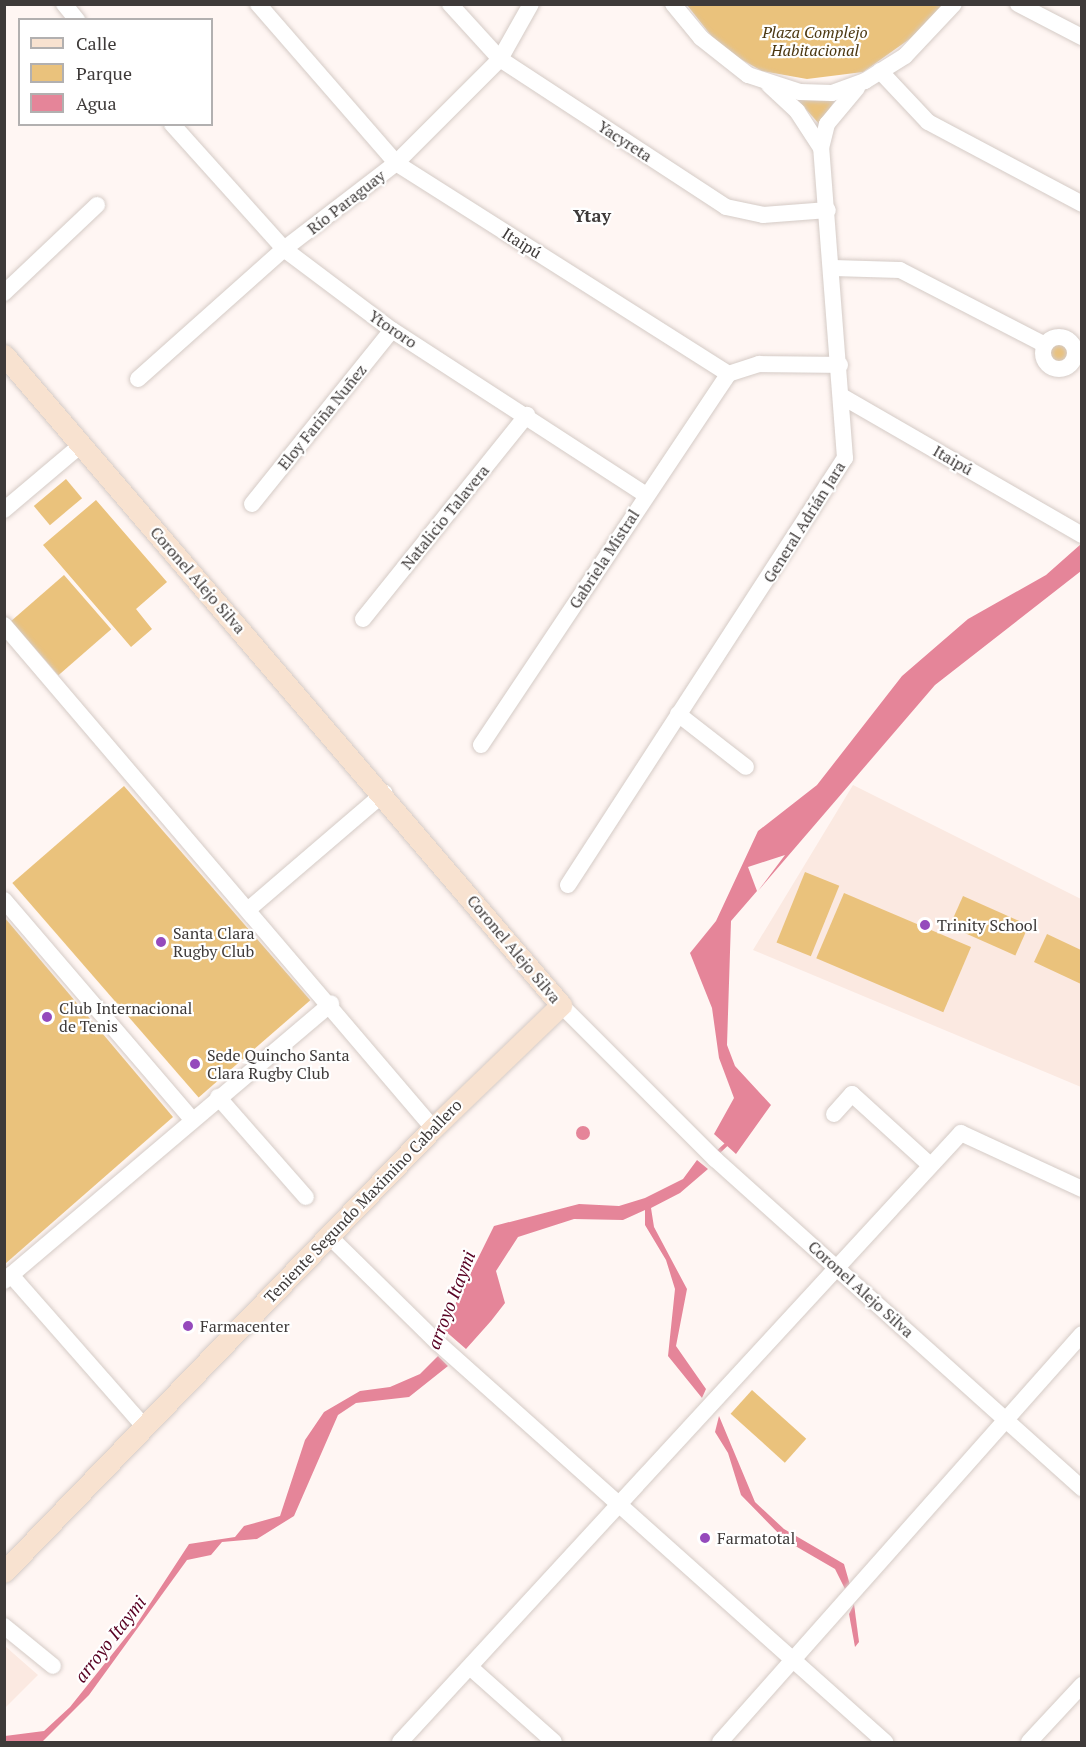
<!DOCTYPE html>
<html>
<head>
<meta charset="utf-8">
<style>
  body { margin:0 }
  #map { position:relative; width:1086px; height:1747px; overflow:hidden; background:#fff6f3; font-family:"PT Serif",serif }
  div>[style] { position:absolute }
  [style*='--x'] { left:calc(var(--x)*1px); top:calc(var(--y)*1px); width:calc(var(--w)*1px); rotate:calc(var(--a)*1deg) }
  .built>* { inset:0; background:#fbe9e1 }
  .green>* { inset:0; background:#eac27c; transform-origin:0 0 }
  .round { border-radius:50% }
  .water>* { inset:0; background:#e58599 }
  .stream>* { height:4px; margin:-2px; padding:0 2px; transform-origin:2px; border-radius:2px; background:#e58599 }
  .roads { filter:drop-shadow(0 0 2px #d5cbc6) drop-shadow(0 0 2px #d5cbc6) }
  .minor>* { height:16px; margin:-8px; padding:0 8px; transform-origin:8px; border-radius:8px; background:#fff }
  .minor>.ring { margin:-8px; padding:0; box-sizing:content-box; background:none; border:16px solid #fff; border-radius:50% }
  .major>* { height:21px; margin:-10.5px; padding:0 10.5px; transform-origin:10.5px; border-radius:10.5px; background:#f8e2d0 }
  .dots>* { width:16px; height:16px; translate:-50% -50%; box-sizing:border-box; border:3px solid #fff; border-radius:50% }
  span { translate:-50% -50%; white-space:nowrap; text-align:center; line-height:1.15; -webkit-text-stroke:4.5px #fff; paint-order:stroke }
  .park-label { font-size:16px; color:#4b3711; font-style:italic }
  .street-label { font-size:16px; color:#3e3a39 }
  .poi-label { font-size:16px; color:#3e3a39 }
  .left { translate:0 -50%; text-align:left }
  .neighbourhood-label { font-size:18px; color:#3e3a39; font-weight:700 }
  .water-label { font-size:18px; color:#580022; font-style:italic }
  .frame { position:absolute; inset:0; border:6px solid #3e3a39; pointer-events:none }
  .legend { position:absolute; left:18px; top:18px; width:195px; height:108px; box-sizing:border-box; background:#fff; border:2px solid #b2b0b0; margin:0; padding:8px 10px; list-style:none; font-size:18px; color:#3e3a39 }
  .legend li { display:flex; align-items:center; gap:12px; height:30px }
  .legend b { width:30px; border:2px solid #b2b0b0 }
</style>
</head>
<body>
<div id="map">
  <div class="built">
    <div style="clip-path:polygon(853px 785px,1081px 899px,1081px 1087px,753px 950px)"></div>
    <div style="clip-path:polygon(5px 1646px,38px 1675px,5px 1708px)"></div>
  </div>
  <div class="green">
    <div style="clip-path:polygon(687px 5px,943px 5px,911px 38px,863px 72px,807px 79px,762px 71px,721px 48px)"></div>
    <div style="clip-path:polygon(797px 99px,835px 100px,820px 125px)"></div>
    <div class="round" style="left:1050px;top:344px;width:18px;height:18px"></div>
    <div style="left:66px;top:479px;width:25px;height:42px;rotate:50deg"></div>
    <div style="clip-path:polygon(96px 500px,167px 582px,136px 609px,152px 629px,131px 647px,43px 545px)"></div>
    <div style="left:64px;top:575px;width:72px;height:70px;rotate:49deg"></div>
    <div style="left:124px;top:786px;width:284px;height:148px;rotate:49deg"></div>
    <div style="left:805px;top:872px;width:37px;height:76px;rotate:22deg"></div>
    <div style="left:844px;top:893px;width:138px;height:71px;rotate:23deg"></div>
    <div style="left:963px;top:896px;width:72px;height:33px;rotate:24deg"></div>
    <div style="clip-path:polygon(5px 918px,173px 1117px,5px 1264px)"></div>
    <div style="clip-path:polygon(1047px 934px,1081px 950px,1081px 984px,1034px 962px)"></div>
    <div style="left:752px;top:1390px;width:73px;height:32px;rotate:42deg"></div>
  </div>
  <div class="water">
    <div style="clip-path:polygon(1081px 544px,1081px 571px,935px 685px,758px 891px,785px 855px,748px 867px,757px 891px,731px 921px,727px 1045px,735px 1066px,771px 1105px,736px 1154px,714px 1134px,734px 1098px,719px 1058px,712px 1008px,690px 953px,716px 921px,758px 831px,817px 785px,902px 676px,968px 619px,1046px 575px)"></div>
    <div class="round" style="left:576px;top:1126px;width:14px;height:14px"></div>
    <div style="clip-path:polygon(697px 1160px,708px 1169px,680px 1193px,651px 1208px,654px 1227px,687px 1289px,676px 1346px,706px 1389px,702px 1398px,668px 1356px,675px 1289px,666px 1260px,645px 1225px,645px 1210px,623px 1220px,574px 1219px,518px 1237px,496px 1271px,505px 1303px,491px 1321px,466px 1349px,443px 1329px,494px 1226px,579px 1204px,619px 1206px,645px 1198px,683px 1179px)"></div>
    <div style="clip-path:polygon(438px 1356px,448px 1366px,409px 1397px,356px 1403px,338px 1415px,294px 1516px,257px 1539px,222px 1542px,211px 1555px,187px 1560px,89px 1695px,43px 1741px,5px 1742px,5px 1736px,44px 1731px,70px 1707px,138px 1622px,189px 1544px,235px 1537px,244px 1526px,280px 1516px,305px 1440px,324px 1412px,360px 1391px,390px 1387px,420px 1374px)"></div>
    <div style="clip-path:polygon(719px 1416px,755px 1502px,784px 1529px,844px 1564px,850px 1585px,845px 1589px,835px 1569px,785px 1540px,741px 1495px,728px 1453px,715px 1432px)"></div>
    <div style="clip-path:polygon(854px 1604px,859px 1642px,855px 1647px,849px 1614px)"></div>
  </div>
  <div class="stream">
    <div style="--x:716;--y:1154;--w:16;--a:-43"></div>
  </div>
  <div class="roads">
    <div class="minor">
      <div style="--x:64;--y:4;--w:21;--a:51"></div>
      <div style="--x:258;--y:4;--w:211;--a:49"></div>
      <div style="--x:396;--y:163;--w:393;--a:32.4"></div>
      <div style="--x:728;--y:374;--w:33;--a:-18"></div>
      <div style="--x:759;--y:364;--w:81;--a:0.7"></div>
      <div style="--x:450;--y:4;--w:74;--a:47.7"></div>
      <div style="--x:500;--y:59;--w:270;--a:33.2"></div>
      <div style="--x:726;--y:207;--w:38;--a:12"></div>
      <div style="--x:763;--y:215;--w:65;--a:-4.4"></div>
      <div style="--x:673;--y:4;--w:44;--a:50.5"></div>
      <div style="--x:701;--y:38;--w:60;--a:38.2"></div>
      <div style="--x:748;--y:75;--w:55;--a:18.1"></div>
      <div style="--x:800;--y:92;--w:32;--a:2"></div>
      <div style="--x:832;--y:93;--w:35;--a:-20"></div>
      <div style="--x:865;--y:81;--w:47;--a:-32"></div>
      <div style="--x:905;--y:56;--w:71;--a:-46.7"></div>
      <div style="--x:1018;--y:4;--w:72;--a:27.3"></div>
      <div style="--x:880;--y:71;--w:70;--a:46.7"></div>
      <div style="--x:928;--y:122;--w:174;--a:28"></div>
      <div style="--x:172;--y:124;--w:168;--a:48.1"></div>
      <div style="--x:284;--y:249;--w:135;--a:36.9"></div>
      <div style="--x:392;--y:330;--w:303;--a:33"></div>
      <div style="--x:821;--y:148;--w:25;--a:-76"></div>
      <div style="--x:827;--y:124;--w:47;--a:-50.2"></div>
      <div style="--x:833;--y:268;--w:67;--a:1.7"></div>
      <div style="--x:900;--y:270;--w:163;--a:27.3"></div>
      <div style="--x:4;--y:293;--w:128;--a:-43.4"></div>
      <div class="ring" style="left:1043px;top:337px;width:16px;height:16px"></div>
      <div style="--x:138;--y:379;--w:195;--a:-41.7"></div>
      <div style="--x:284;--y:249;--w:141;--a:-37.5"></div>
      <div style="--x:396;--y:163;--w:147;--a:-45"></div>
      <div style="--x:500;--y:59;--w:63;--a:-60.6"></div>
      <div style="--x:843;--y:397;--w:276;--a:30"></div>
      <div style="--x:252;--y:504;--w:223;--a:-51.2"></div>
      <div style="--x:4;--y:510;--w:102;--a:-40.2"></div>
      <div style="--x:363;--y:619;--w:262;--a:-51.2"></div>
      <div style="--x:4;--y:625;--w:661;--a:49.54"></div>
      <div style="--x:678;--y:714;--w:86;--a:37.9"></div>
      <div style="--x:481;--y:745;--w:446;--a:-56.3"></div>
      <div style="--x:568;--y:885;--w:509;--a:-57.03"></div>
      <div style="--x:845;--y:458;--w:311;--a:-94.4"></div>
      <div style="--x:821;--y:148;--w:44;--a:-123"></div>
      <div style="--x:797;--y:111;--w:38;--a:-137"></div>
      <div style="--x:4;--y:900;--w:287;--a:49.4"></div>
      <div style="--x:250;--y:908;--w:177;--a:-40.6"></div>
      <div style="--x:561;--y:1005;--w:218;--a:45"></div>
      <div style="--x:715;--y:1159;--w:493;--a:41.9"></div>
      <div style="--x:218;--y:1097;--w:133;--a:48.7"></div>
      <div style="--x:834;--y:1114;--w:27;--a:-48"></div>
      <div style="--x:852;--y:1094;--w:104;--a:42.3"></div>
      <div style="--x:329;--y:1236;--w:151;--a:44.5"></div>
      <div style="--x:437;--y:1342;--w:601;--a:41.76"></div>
      <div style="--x:11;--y:1275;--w:200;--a:48.7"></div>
      <div style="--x:4;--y:1281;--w:429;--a:-40.3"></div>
      <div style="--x:4;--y:1626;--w:63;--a:39.2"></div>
      <div style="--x:471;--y:1668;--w:111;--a:41.7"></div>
      <div style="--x:400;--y:1742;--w:828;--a:-47.35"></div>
      <div style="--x:961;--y:1133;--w:133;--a:24.8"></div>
      <div style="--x:720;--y:1742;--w:545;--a:-48.42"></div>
      <div style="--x:1029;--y:1742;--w:78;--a:-47.1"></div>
    </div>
    <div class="major">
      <div style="--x:4;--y:355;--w:856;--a:49.41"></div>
      <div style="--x:561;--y:1005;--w:178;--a:136.1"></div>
      <div style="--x:433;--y:1128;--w:617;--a:134.02"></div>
    </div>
  </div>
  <div class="dots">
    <div style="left:925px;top:925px;background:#954abc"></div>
    <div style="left:161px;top:942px;background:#954abc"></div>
    <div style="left:47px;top:1017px;background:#954abc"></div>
    <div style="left:195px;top:1064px;background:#954abc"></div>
    <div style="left:188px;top:1326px;background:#954abc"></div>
    <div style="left:705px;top:1538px;background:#954abc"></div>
  </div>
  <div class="park-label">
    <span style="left:815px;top:41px">Plaza Complejo<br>Habitacional</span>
  </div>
  <div class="street-label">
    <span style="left:625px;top:141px;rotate:33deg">Yacyreta</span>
    <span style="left:346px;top:202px;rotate:-38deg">Río Paraguay</span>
    <span style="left:522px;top:243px;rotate:32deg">Itaipú</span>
    <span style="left:393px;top:329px;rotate:34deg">Ytororo</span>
    <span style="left:322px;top:417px;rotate:-51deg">Eloy Fariña Nuñez</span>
    <span style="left:953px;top:460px;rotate:30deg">Itaipú</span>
    <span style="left:445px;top:517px;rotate:-51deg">Natalicio Talavera</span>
    <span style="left:804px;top:522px;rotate:-58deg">General Adrián Jara</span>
    <span style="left:604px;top:559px;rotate:-57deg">Gabriela Mistral</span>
    <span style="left:198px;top:580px;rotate:49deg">Coronel Alejo Silva</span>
    <span style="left:514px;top:949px;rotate:50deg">Coronel Alejo Silva</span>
    <span style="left:363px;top:1201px;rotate:-46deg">Teniente Segundo Maximino Caballero</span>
    <span style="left:861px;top:1289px;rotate:42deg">Coronel Alejo Silva</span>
  </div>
  <div class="poi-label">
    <span class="left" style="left:937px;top:925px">Trinity School</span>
    <span class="left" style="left:173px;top:942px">Santa Clara<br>Rugby Club</span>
    <span class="left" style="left:59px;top:1017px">Club Internacional<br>de Tenis</span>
    <span class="left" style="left:207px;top:1064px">Sede Quincho Santa<br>Clara Rugby Club</span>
    <span class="left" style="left:200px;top:1326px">Farmacenter</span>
    <span class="left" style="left:717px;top:1538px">Farmatotal</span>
  </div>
  <div class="neighbourhood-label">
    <span style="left:592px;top:215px">Ytay</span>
  </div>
  <div class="water-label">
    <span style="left:451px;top:1300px;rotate:-69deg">arroyo Itaymi</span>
    <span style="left:110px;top:1639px;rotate:-52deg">arroyo Itaymi</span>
  </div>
  <div class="frame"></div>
  <ul class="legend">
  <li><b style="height:8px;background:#f8e2d0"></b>Calle</li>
  <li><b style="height:16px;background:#eac27c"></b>Parque</li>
  <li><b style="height:16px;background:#e58599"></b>Agua</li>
  </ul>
</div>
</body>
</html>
